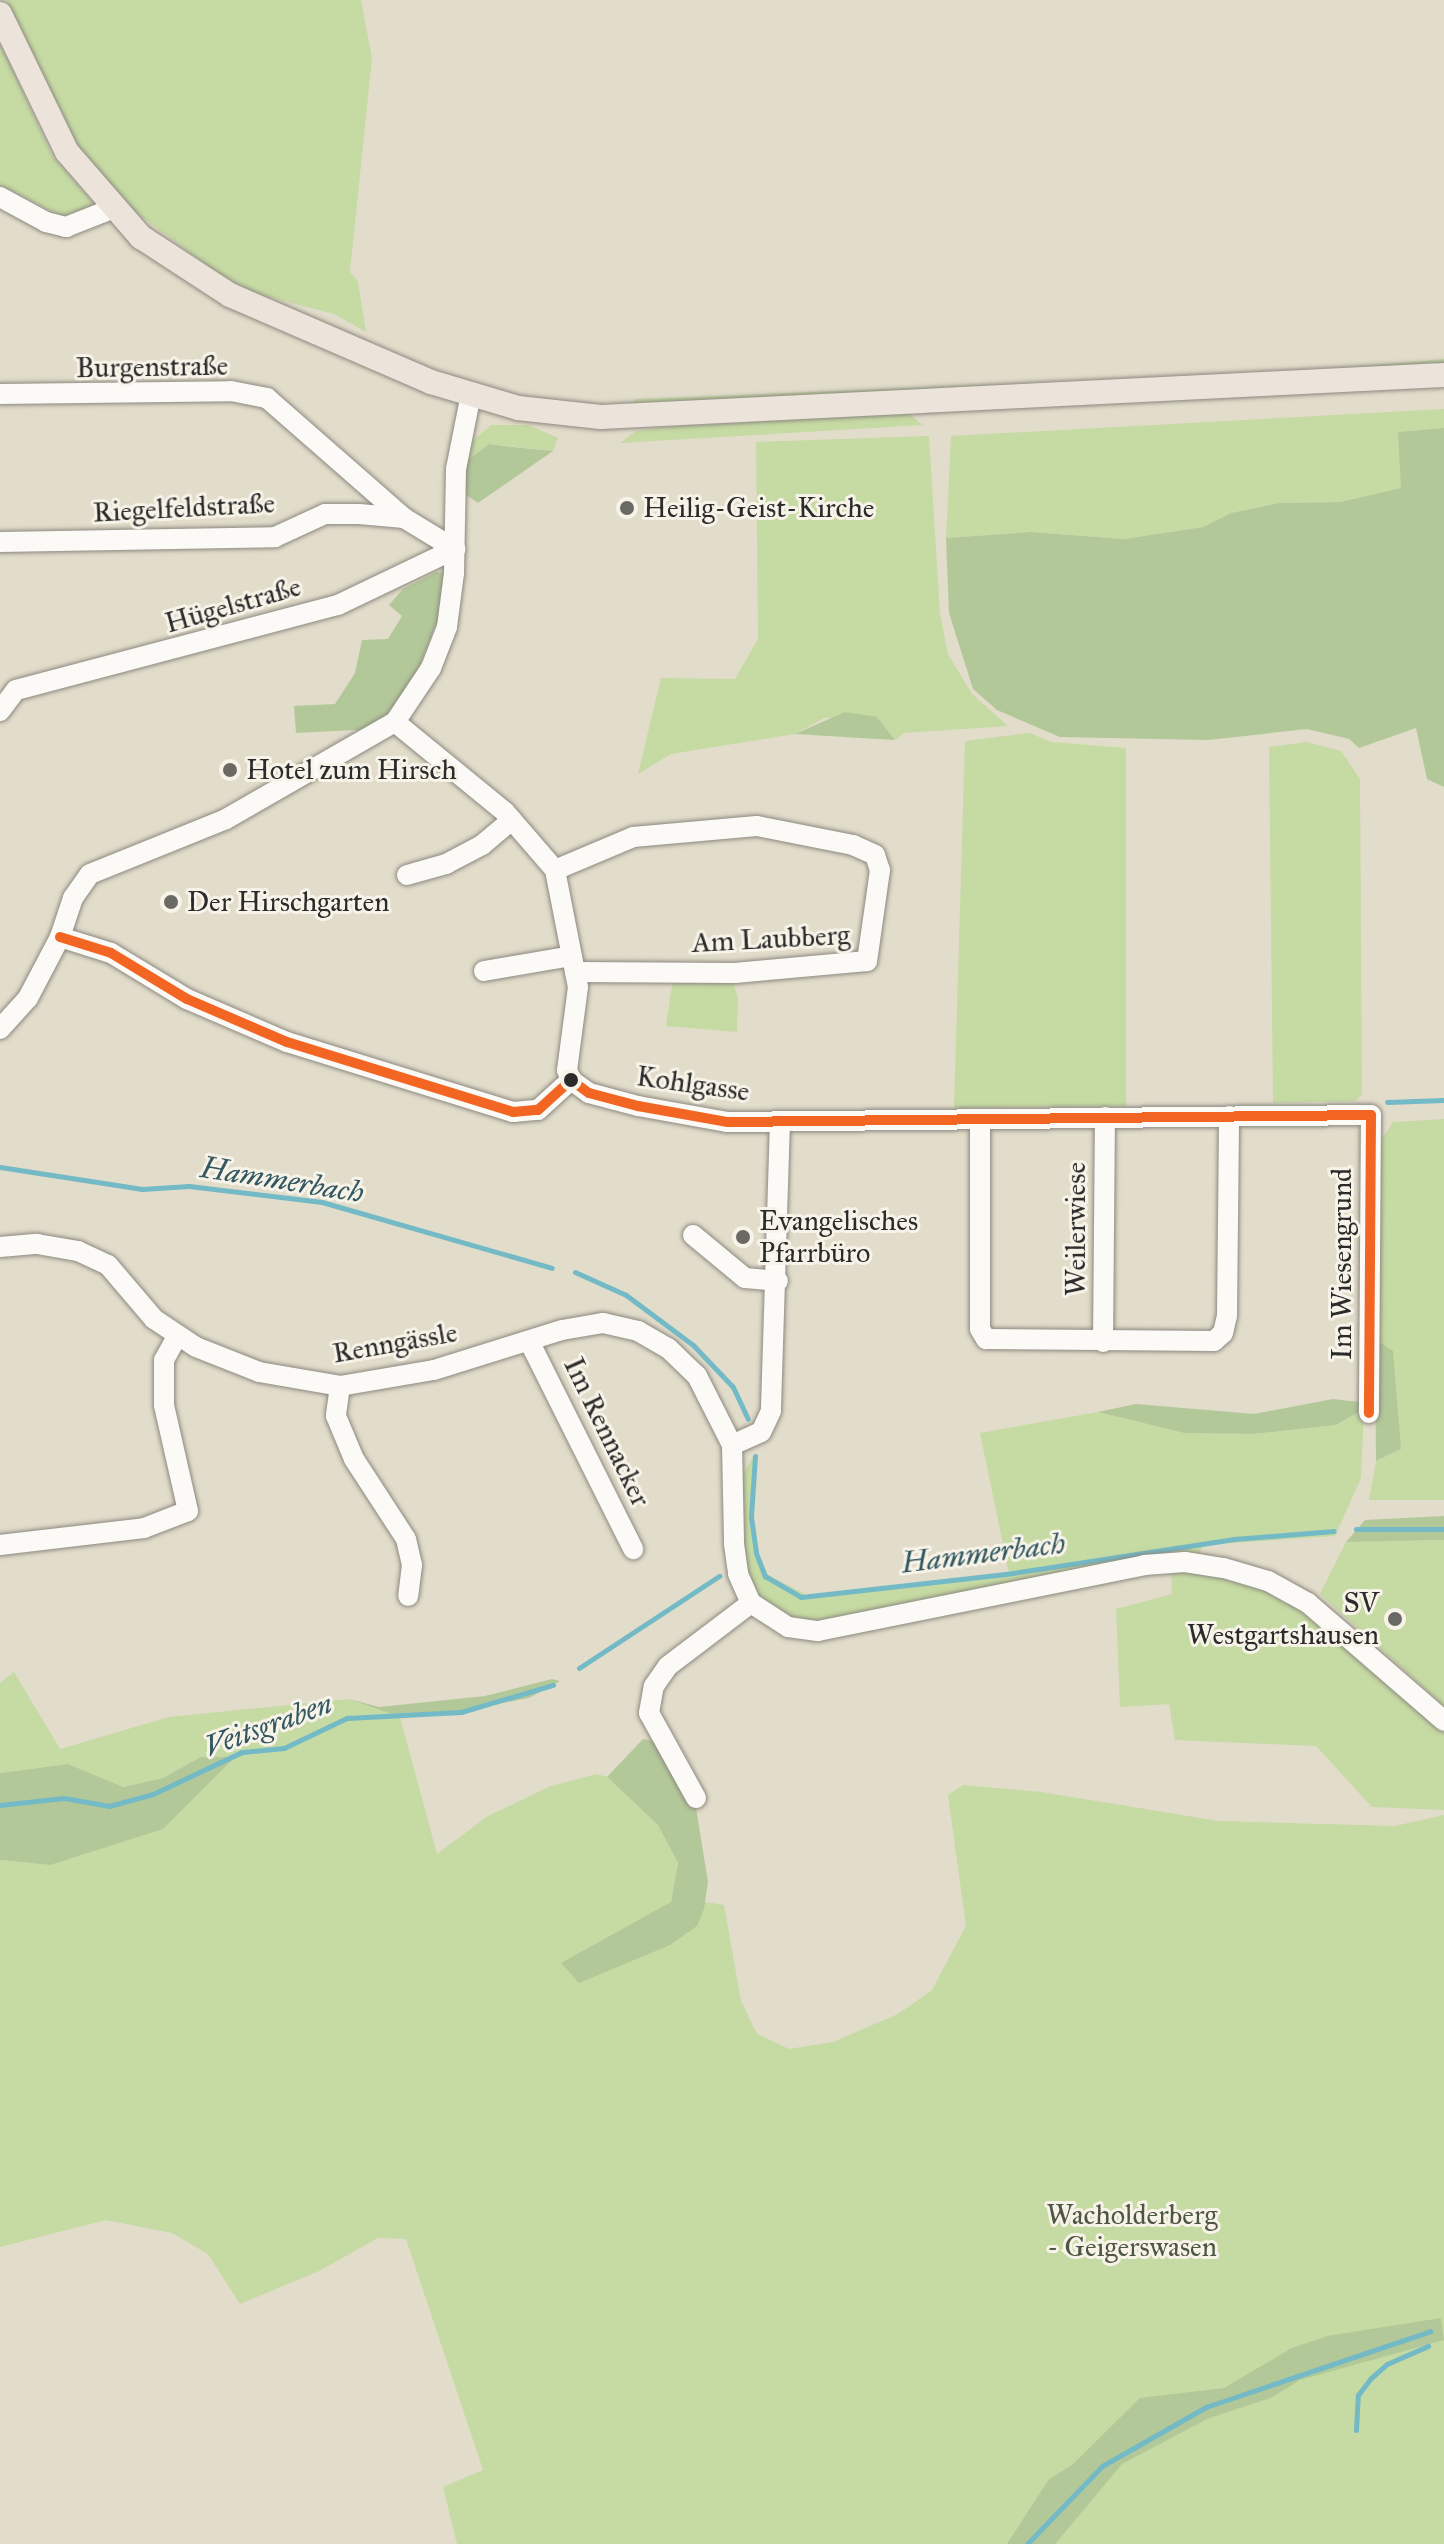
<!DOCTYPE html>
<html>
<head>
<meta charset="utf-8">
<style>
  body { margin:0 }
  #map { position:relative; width:1444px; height:2544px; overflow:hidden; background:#e2dcca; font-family:"IM FELL Great Primer",serif }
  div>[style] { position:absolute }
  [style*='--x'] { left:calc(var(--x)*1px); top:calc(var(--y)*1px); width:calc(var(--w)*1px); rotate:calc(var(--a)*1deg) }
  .green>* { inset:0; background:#c6daa3 }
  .forest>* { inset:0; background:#b3c899 }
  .stream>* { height:5px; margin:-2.5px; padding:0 2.5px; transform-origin:2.5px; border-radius:2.5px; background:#73bac6 }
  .roads { filter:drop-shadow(0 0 2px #8c8980) drop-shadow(0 0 2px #8c8980) }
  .minor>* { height:20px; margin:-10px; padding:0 10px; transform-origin:10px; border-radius:10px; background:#fbfaf7 }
  .major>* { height:24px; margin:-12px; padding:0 12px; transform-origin:12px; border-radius:12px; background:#ece4db }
  .bus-1>* { height:10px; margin:-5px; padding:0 5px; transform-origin:5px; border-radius:5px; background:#f26522 }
  .dots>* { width:22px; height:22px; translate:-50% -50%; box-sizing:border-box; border:4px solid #f7f3e8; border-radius:50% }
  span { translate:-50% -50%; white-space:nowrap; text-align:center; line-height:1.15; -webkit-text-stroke:6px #f7f3e8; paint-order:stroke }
  .street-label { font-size:28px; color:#2b2b2b }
  .poi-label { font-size:28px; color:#2b2b2b }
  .left { translate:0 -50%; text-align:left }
  .right { translate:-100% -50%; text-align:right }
  .park-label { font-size:28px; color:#4c5641 }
  .water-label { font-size:30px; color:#345861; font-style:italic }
</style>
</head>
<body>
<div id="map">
  <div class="green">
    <div style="clip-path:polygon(6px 0,361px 0,372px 58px,350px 272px,358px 282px,366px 332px,334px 314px,257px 294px,215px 271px,130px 208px,74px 141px)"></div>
    <div style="clip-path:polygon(0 43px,53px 157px,97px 208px,87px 215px,63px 217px,0 185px)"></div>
    <div style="clip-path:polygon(1444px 359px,1444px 369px,633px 406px,635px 399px,1268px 374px)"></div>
    <div style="clip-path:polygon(1444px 409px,1444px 428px,1398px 432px,1402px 488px,1340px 502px,1279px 503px,1231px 513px,1203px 527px,1124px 539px,1031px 532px,946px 538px,951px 436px)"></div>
    <div style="clip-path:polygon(908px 413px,923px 425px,620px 443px,636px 431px,667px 427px)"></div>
    <div style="clip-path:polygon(491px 425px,528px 425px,558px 438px,553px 451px,489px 444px,468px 460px,470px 443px)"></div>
    <div style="clip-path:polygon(929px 436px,940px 614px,948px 654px,972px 694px,1008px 726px,904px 733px,895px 740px,877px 717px,824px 718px,795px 734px,671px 754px,638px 774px,661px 678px,735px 679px,758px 639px,756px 442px)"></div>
    <div style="clip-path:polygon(1030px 733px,1051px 742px,1126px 748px,1126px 1106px,954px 1108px,965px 741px)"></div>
    <div style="clip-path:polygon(1307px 742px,1341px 751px,1360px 779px,1362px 1094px,1356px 1101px,1273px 1103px,1269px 747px)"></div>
    <div style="clip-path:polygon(731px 978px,738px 997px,737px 1032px,666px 1026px,673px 979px)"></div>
    <div style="clip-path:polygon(1444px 1119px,1444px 1500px,1369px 1500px,1376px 1461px,1401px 1449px,1375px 1339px,1379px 1143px,1393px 1122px)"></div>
    <div style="clip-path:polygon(1364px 1409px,1361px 1478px,1335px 1536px,1203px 1545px,1198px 1556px,815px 1627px,788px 1620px,756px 1598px,741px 1552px,742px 1476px,753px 1457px,753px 1516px,759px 1554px,768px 1575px,809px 1596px,1009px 1573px,980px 1433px,1098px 1412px,1184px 1433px,1253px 1434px,1336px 1425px)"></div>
    <div style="clip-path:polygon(1444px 1540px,1444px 1706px,1320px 1594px,1346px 1542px)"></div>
    <div style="clip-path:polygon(1171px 1570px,1240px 1579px,1309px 1610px,1444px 1728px,1444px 1810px,1372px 1807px,1316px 1746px,1175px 1740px,1169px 1704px,1120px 1707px,1116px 1609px,1172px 1594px)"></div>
    <div style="clip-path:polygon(14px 1672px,60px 1749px,169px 1717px,349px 1699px,400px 1717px,437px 1854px,488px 1816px,551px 1786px,597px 1774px,607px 1777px,658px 1825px,678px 1863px,671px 1902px,639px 1922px,679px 1898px,724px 1905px,741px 2001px,757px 2034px,789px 2049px,833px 2042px,898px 2014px,932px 1990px,966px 1926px,948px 1795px,963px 1785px,1041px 1792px,1219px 1821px,1395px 1826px,1444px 1815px,1444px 2544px,457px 2544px,443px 2487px,483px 2470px,406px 2239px,378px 2238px,319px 2271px,240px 2304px,208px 2254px,172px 2233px,106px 2220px,0 2247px,0 1860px,50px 1865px,235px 1758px,201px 1757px,163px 1778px,122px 1787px,68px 1764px,0 1773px,0 1683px)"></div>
  </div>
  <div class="forest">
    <div style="clip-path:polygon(1444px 428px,1444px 787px,1427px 779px,1416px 728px,1359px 748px,1349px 739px,1307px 729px,1208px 740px,1060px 737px,997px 710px,973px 689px,949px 613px,946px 538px,1031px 532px,1124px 539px,1203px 527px,1231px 513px,1279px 503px,1340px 502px,1401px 488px,1398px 432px)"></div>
    <div style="clip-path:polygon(489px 444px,512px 447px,553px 451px,478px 503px,463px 493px,468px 460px)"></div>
    <div style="clip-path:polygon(436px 572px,446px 573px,439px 617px,410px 689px,374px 729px,296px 733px,294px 706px,335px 704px,355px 673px,362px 640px,388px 639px,402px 616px,389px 605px,403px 589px)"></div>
    <div style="clip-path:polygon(845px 712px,877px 717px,895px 740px,795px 734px)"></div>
    <div style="clip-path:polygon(1375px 1339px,1393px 1351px,1401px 1449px,1376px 1461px)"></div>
    <div style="clip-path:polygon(1333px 1399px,1359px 1402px,1364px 1409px,1336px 1425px,1253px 1434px,1184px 1433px,1098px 1412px,1136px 1404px,1254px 1414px)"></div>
    <div style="clip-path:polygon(1444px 1516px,1444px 1540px,1346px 1542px,1365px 1520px)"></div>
    <div style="clip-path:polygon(552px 1679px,560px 1681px,529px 1698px,438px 1715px,400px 1717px,349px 1699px,379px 1707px,485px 1696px)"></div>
    <div style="clip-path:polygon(643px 1739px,653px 1741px,696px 1808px,708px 1882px,704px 1909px,697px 1926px,670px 1945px,579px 1983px,561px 1963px,671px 1902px,678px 1863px,658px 1825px,607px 1777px)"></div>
    <div style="clip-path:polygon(201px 1757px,235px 1757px,163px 1829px,50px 1865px,0 1860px,0 1773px,68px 1764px,123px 1787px,163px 1778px)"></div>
    <div style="clip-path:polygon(1441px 2318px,1444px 2340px,1300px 2380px,1271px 2398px,1209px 2418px,1122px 2464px,1055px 2544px,1007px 2544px,1049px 2479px,1072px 2465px,1140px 2398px,1224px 2388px,1292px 2348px,1327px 2336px)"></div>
  </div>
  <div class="stream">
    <div style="--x:1387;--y:1102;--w:57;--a:-2"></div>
    <div style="--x:0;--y:1167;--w:144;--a:8.8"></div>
    <div style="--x:142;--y:1189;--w:47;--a:-3.7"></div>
    <div style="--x:189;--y:1186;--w:134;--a:6.9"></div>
    <div style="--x:322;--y:1202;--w:239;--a:16"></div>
    <div style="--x:575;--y:1272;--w:56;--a:24.3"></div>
    <div style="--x:626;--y:1295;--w:84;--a:36.7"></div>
    <div style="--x:693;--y:1345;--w:58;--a:46.4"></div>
    <div style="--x:733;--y:1387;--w:35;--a:65"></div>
    <div style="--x:755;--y:1456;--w:61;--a:93.8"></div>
    <div style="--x:751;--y:1517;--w:36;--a:82"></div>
    <div style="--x:756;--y:1553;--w:25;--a:69"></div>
    <div style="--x:765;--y:1576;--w:42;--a:30.3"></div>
    <div style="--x:801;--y:1597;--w:206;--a:-6.4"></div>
    <div style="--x:1006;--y:1574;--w:231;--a:-8.7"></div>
    <div style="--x:1234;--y:1539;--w:100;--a:-4.6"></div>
    <div style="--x:1356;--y:1529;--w:88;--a:0"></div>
    <div style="--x:579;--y:1668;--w:168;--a:-33.3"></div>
    <div style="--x:0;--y:1805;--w:64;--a:-6.2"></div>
    <div style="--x:64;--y:1798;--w:46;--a:10.1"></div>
    <div style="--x:109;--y:1806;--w:46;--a:-15.3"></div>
    <div style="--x:153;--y:1794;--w:98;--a:-25.3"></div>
    <div style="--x:242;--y:1752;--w:42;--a:-5.4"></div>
    <div style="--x:284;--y:1748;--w:70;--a:-25.5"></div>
    <div style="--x:347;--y:1718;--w:114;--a:-3"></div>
    <div style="--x:461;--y:1712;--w:96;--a:-16.4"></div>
    <div style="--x:1356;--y:2430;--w:35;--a:-87"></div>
    <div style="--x:1358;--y:2395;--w:21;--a:-53"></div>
    <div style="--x:1371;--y:2378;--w:21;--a:-41"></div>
    <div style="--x:1387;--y:2364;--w:45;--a:-23.7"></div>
    <div style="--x:1027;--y:2544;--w:108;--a:-46.1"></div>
    <div style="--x:1102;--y:2466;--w:120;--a:-29.6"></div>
    <div style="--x:1206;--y:2407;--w:237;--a:-18.7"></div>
  </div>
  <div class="roads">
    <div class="minor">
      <div style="--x:0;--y:197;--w:52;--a:28.5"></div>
      <div style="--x:46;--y:222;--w:21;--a:14"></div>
      <div style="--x:66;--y:227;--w:52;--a:-21.6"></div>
      <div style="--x:0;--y:394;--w:231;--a:-0.7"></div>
      <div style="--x:231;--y:391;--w:37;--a:11"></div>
      <div style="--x:267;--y:398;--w:182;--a:41.2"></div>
      <div style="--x:0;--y:542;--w:275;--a:-1"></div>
      <div style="--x:275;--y:537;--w:55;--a:-24.7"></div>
      <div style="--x:325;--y:514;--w:34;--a:0"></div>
      <div style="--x:359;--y:514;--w:45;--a:5.1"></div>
      <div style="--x:404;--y:518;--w:60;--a:31.3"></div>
      <div style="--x:0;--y:711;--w:26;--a:-53"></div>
      <div style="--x:16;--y:690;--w:333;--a:-14.8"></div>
      <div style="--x:338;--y:605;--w:130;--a:-25.6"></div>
      <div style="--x:395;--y:722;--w:142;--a:39.3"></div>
      <div style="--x:505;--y:812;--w:77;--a:49.2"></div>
      <div style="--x:555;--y:870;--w:119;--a:78.9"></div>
      <div style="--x:578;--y:987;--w:84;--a:97.5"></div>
      <div style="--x:567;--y:1070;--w:11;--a:68"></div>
      <div style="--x:555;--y:870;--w:85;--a:-22.9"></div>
      <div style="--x:633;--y:837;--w:124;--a:-5.1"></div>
      <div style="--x:757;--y:826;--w:98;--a:11.2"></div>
      <div style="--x:853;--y:845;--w:24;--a:24"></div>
      <div style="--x:875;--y:855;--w:16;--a:72"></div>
      <div style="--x:880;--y:870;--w:92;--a:98.1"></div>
      <div style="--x:867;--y:961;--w:133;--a:174.8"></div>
      <div style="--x:735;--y:973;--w:160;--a:-179.6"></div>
      <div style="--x:407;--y:875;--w:41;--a:-15.8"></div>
      <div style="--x:446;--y:864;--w:41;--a:-27.8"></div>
      <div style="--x:482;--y:845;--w:39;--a:-40"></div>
      <div style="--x:60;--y:937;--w:53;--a:17.4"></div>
      <div style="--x:111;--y:953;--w:89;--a:31.2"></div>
      <div style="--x:187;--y:999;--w:109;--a:23.3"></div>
      <div style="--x:287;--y:1042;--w:237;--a:17.2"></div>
      <div style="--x:513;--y:1112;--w:25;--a:-5"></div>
      <div style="--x:538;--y:1110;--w:45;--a:-42.3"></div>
      <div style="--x:571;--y:1080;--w:22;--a:36"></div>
      <div style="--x:589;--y:1093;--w:51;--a:14.9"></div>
      <div style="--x:638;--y:1106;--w:90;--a:10.2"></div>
      <div style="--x:727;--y:1122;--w:644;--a:-0.62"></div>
      <div style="--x:1371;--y:1115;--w:298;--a:90.4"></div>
      <div style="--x:484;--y:971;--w:89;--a:-9.7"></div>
      <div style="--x:0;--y:1029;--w:42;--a:-47.9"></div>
      <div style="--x:28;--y:998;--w:69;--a:-62.3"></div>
      <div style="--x:60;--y:937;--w:41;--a:-71.6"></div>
      <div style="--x:73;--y:898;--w:29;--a:-55"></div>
      <div style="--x:90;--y:874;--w:147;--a:-22"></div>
      <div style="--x:226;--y:819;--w:195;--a:-29.9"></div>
      <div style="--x:395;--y:722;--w:65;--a:-56.3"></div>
      <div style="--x:431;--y:668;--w:44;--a:-68.7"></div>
      <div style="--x:447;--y:627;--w:54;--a:-82.6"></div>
      <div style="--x:454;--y:573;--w:104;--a:-88.9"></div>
      <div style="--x:456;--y:469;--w:76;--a:-78.7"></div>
      <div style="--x:980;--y:1119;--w:210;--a:90"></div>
      <div style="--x:980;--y:1329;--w:12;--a:59"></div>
      <div style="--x:986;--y:1339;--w:228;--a:0.5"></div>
      <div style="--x:1214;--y:1341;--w:12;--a:-42"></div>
      <div style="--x:1223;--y:1333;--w:17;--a:-77"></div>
      <div style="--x:1227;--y:1316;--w:200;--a:-89.4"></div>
      <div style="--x:780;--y:1121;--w:290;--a:91.8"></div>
      <div style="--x:771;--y:1411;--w:23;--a:115"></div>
      <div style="--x:761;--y:1432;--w:32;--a:156"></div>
      <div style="--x:732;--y:1445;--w:99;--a:88.8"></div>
      <div style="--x:734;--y:1544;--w:30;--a:82"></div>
      <div style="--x:738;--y:1574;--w:32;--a:66"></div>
      <div style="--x:751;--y:1603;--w:44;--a:33"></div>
      <div style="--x:788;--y:1627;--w:30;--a:8"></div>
      <div style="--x:818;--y:1631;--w:333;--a:-11.4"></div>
      <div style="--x:1144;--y:1565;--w:41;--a:-4.2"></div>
      <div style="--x:1185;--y:1562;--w:39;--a:9"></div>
      <div style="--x:1224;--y:1568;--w:46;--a:16.5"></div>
      <div style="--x:1268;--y:1581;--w:46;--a:28.8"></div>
      <div style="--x:1308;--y:1603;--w:180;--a:40.9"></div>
      <div style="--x:693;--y:1235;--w:67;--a:39.6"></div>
      <div style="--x:745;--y:1278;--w:33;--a:5"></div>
      <div style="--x:0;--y:1247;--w:37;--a:-5"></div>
      <div style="--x:37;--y:1244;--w:42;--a:9.7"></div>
      <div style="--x:78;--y:1251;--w:33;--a:25"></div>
      <div style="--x:108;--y:1265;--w:71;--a:49.6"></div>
      <div style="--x:154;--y:1319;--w:50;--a:33.7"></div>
      <div style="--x:196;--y:1347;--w:68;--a:21.6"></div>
      <div style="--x:259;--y:1372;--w:82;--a:9.8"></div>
      <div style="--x:340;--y:1386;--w:95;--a:-9.7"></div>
      <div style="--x:434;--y:1370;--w:134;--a:-17.4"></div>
      <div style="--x:562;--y:1330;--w:42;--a:-9.7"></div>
      <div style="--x:603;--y:1323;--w:36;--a:13"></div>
      <div style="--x:638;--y:1331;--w:34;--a:30"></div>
      <div style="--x:668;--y:1348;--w:40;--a:44"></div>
      <div style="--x:697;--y:1376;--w:77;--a:63.1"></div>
      <div style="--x:529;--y:1341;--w:233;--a:63.4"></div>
      <div style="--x:1103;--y:1342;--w:225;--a:-89.5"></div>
      <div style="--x:340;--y:1386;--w:30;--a:98"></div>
      <div style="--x:336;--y:1416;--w:47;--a:67.3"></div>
      <div style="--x:354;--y:1459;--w:95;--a:57"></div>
      <div style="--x:406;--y:1539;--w:27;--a:77"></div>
      <div style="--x:412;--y:1565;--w:31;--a:97"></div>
      <div style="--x:0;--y:1545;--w:145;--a:-6.7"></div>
      <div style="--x:144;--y:1528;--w:47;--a:-21.1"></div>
      <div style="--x:188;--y:1511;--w:109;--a:-102.8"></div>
      <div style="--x:164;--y:1405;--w:45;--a:-90"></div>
      <div style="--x:164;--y:1360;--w:26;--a:-61"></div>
      <div style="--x:696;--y:1798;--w:97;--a:-118.9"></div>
      <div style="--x:649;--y:1713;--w:27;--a:-80"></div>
      <div style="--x:654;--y:1686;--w:24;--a:-55"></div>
      <div style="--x:668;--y:1666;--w:104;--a:-37.2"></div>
    </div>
    <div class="major">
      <div style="--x:0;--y:14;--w:153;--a:64.1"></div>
      <div style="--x:67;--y:152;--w:113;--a:49"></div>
      <div style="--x:141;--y:237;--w:106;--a:33.1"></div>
      <div style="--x:230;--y:295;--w:219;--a:23.4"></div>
      <div style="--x:431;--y:382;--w:91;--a:16.6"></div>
      <div style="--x:518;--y:408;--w:83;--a:6.2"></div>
      <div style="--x:601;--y:417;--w:844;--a:-2.85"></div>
    </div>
  </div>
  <div class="bus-1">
    <div style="--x:60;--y:937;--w:53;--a:17.4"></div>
    <div style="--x:111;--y:953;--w:89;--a:31.2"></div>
    <div style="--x:187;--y:999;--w:109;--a:23.3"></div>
    <div style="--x:287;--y:1042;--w:237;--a:17.2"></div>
    <div style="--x:513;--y:1112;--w:25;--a:-5"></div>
    <div style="--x:538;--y:1110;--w:45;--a:-42.3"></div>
    <div style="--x:571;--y:1080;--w:22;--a:36"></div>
    <div style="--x:589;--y:1093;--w:51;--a:14.9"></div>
    <div style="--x:638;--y:1106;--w:90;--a:10.2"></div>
    <div style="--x:727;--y:1122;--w:644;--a:-0.62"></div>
    <div style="--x:1371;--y:1115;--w:298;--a:90.4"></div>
  </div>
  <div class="dots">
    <div style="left:627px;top:508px;background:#6b6963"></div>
    <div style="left:230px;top:770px;background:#6b6963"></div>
    <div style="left:171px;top:902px;background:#6b6963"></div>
    <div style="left:571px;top:1080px;background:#2b2b2b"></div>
    <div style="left:743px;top:1237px;background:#6b6963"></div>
    <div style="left:1395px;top:1619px;background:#6b6963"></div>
  </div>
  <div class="street-label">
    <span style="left:152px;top:367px;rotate:-1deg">Burgenstraße</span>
    <span style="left:184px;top:508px;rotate:-3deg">Riegelfeldstraße</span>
    <span style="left:233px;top:605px;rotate:-16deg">Hügelstraße</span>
    <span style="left:771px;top:939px;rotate:-3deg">Am Laubberg</span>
    <span style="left:693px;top:1084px;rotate:8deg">Kohlgasse</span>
    <span style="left:1076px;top:1229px;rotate:-90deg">Weilerwiese</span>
    <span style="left:1342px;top:1264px;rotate:-90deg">Im Wiesengrund</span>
    <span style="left:395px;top:1343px;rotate:-10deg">Renngässle</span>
    <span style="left:607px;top:1432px;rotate:64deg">Im Rennacker</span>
  </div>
  <div class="poi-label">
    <span class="left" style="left:643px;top:508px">Heilig-Geist-Kirche</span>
    <span class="left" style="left:246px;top:770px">Hotel zum Hirsch</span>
    <span class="left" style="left:187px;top:902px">Der Hirschgarten</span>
    <span class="left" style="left:759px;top:1237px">Evangelisches<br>Pfarrbüro</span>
    <span class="right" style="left:1379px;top:1619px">SV<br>Westgartshausen</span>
  </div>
  <div class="park-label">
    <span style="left:1132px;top:2231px">Wacholderberg<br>- Geigerswasen</span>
  </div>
  <div class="water-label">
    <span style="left:282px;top:1180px;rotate:9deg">Hammerbach</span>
    <span style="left:983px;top:1553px;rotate:-7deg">Hammerbach</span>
    <span style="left:268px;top:1725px;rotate:-20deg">Veitsgraben</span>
  </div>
</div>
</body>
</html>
